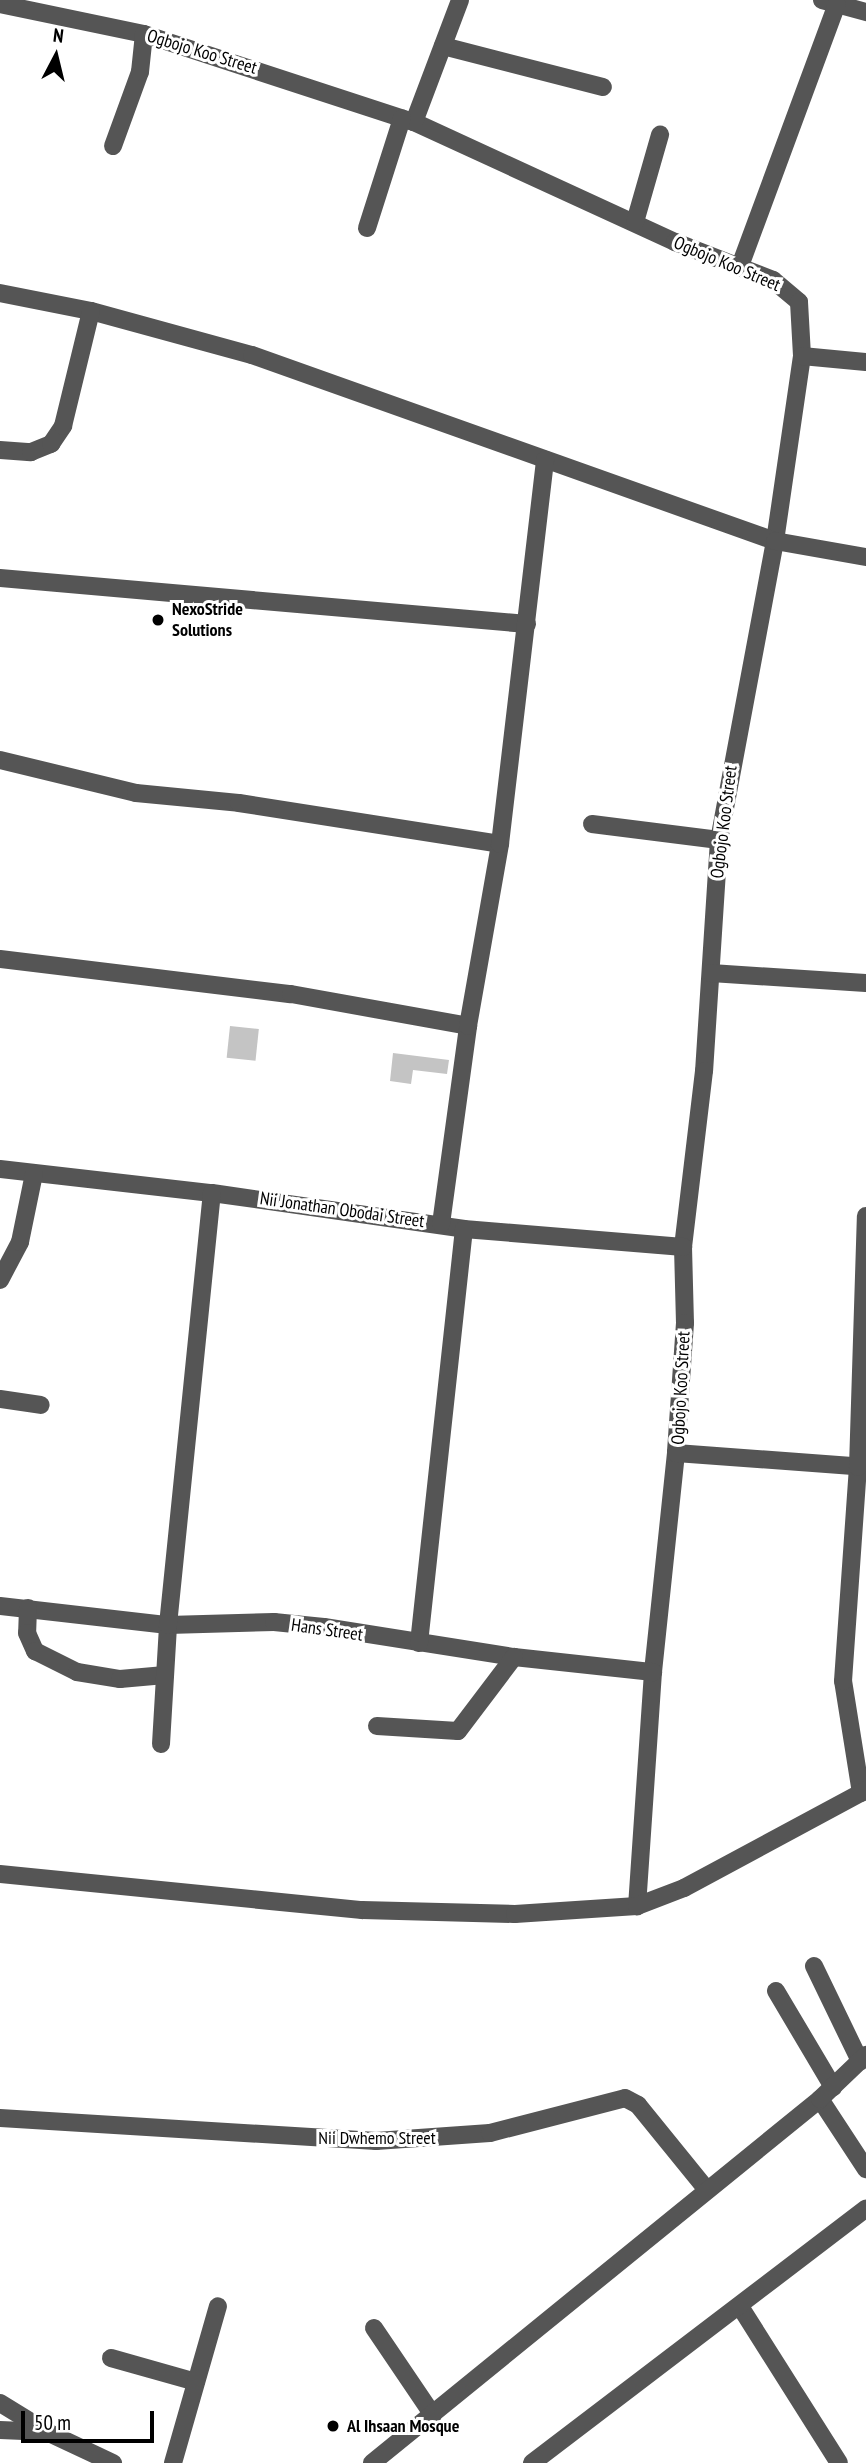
<!DOCTYPE html>
<html>
<head>
<meta charset="utf-8">
<style>
  body { margin:0 }
  #map { position:relative; width:866px; height:2463px; overflow:hidden; background:#fff; font-family:"PT Sans Narrow",sans-serif }
  div>[style] { position:absolute }
  [style*='--x'] { left:calc(var(--x)*1px); top:calc(var(--y)*1px); width:calc(var(--w)*1px); rotate:calc(var(--a)*1deg) }
  .building>* { inset:0; background:#c4c4c4; transform-origin:0 0 }
  .minor>* { height:18px; margin:-9px; padding:0 9px; transform-origin:9px; border-radius:9px; background:#555 }
  .dots>* { width:19px; height:19px; translate:-50% -50%; box-sizing:border-box; border:4px solid #fff; border-radius:50% }
  span { translate:-50% -50%; white-space:nowrap; text-align:center; line-height:1.15; -webkit-text-stroke:6px #fff; paint-order:stroke }
  .street-label { font-size:18px; color:#000 }
  .poi-label { font-size:18px; color:#000; font-weight:700 }
  .left { translate:0 -50%; text-align:left }
  .north { position:absolute; left:21px; top:21px; width:70px; height:70px; -webkit-text-stroke:5px #fff; paint-order:stroke; rotate:7deg; font-size:19px; font-weight:700; line-height:28px; text-align:center; color:#000 }
  .north::after { content:''; display:block; margin:auto; width:24px; height:32px; background:#000; clip-path:polygon(50% 0,100% 100%,50% 72%,0 100%) }
  .scale { position:absolute; left:21px; top:2411px; width:133px; height:32px; box-sizing:border-box; border:4px solid #000; border-top:0; padding-left:9px; font-size:21px; line-height:24px; white-space:nowrap; color:#000; -webkit-text-stroke:5px #fff; paint-order:stroke }
</style>
</head>
<body>
<div id="map">
  <div class="building">
    <div style="left:230px;top:1026px;width:29px;height:32px;rotate:6deg"></div>
    <div style="clip-path:polygon(393px 1053px,449px 1060px,447px 1074px,413px 1070px,411px 1084px,390px 1081px)"></div>
  </div>
  <div class="minor">
    <div style="--x:822;--y:0;--w:46;--a:15.3"></div>
    <div style="--x:0;--y:4;--w:147;--a:11.8"></div>
    <div style="--x:144;--y:34;--w:284;--a:18.1"></div>
    <div style="--x:414;--y:122;--w:287;--a:24.7"></div>
    <div style="--x:675;--y:242;--w:105;--a:21.2"></div>
    <div style="--x:773;--y:280;--w:34;--a:40"></div>
    <div style="--x:799;--y:302;--w:54;--a:86.8"></div>
    <div style="--x:802;--y:356;--w:187;--a:98.3"></div>
    <div style="--x:775;--y:541;--w:304;--a:100.6"></div>
    <div style="--x:719;--y:840;--w:231;--a:93.7"></div>
    <div style="--x:704;--y:1071;--w:177;--a:96.8"></div>
    <div style="--x:683;--y:1247;--w:76;--a:88.5"></div>
    <div style="--x:685;--y:1323;--w:130;--a:94"></div>
    <div style="--x:676;--y:1453;--w:220;--a:96"></div>
    <div style="--x:653;--y:1672;--w:235;--a:93.9"></div>
    <div style="--x:443;--y:46;--w:165;--a:14.4"></div>
    <div style="--x:414;--y:122;--w:130;--a:-69.3"></div>
    <div style="--x:113;--y:146;--w:79;--a:-70"></div>
    <div style="--x:140;--y:72;--w:38;--a:-84"></div>
    <div style="--x:635;--y:222;--w:91;--a:-74"></div>
    <div style="--x:367;--y:228;--w:115;--a:-72.3"></div>
    <div style="--x:740;--y:266;--w:279;--a:-69.7"></div>
    <div style="--x:0;--y:293;--w:93;--a:11.2"></div>
    <div style="--x:91;--y:311;--w:167;--a:15.3"></div>
    <div style="--x:252;--y:355;--w:555;--a:19.58"></div>
    <div style="--x:775;--y:541;--w:92;--a:10"></div>
    <div style="--x:802;--y:356;--w:64;--a:5.4"></div>
    <div style="--x:0;--y:450;--w:31;--a:4"></div>
    <div style="--x:31;--y:452;--w:22;--a:-22"></div>
    <div style="--x:51;--y:444;--w:22;--a:-56"></div>
    <div style="--x:63;--y:426;--w:118;--a:-76.3"></div>
    <div style="--x:0;--y:578;--w:529;--a:4.99"></div>
    <div style="--x:0;--y:760;--w:140;--a:13.6"></div>
    <div style="--x:136;--y:793;--w:103;--a:5.5"></div>
    <div style="--x:239;--y:803;--w:264;--a:8.9"></div>
    <div style="--x:592;--y:824;--w:128;--a:7.2"></div>
    <div style="--x:0;--y:959;--w:293;--a:6.9"></div>
    <div style="--x:291;--y:994;--w:180;--a:10.2"></div>
    <div style="--x:711;--y:973;--w:155;--a:3.7"></div>
    <div style="--x:0;--y:1169;--w:213;--a:6.5"></div>
    <div style="--x:212;--y:1193;--w:255;--a:8.1"></div>
    <div style="--x:464;--y:1229;--w:220;--a:4.7"></div>
    <div style="--x:441;--y:1224;--w:200;--a:-82.2"></div>
    <div style="--x:468;--y:1026;--w:185;--a:-80"></div>
    <div style="--x:500;--y:844;--w:387;--a:-83.3"></div>
    <div style="--x:0;--y:1280;--w:43;--a:-62.2"></div>
    <div style="--x:20;--y:1242;--w:69;--a:-78.4"></div>
    <div style="--x:0;--y:1399;--w:41;--a:8.3"></div>
    <div style="--x:676;--y:1453;--w:191;--a:4.2"></div>
    <div style="--x:0;--y:1606;--w:169;--a:6.5"></div>
    <div style="--x:168;--y:1625;--w:106;--a:-1.6"></div>
    <div style="--x:274;--y:1622;--w:50;--a:5.7"></div>
    <div style="--x:324;--y:1627;--w:192;--a:9"></div>
    <div style="--x:514;--y:1657;--w:140;--a:6.2"></div>
    <div style="--x:28;--y:1608;--w:25;--a:92"></div>
    <div style="--x:27;--y:1633;--w:20;--a:66"></div>
    <div style="--x:35;--y:1651;--w:47;--a:26.6"></div>
    <div style="--x:77;--y:1672;--w:44;--a:9.2"></div>
    <div style="--x:120;--y:1679;--w:45;--a:-5.1"></div>
    <div style="--x:419;--y:1643;--w:416;--a:-83.8"></div>
    <div style="--x:377;--y:1726;--w:81;--a:3.5"></div>
    <div style="--x:458;--y:1731;--w:93;--a:-52.9"></div>
    <div style="--x:161;--y:1744;--w:119;--a:-86.6"></div>
    <div style="--x:168;--y:1625;--w:434;--a:-84.2"></div>
    <div style="--x:861;--y:1793;--w:113;--a:-99.1"></div>
    <div style="--x:843;--y:1681;--w:215;--a:-86"></div>
    <div style="--x:858;--y:1467;--w:251;--a:-88.2"></div>
    <div style="--x:0;--y:1874;--w:364;--a:5.7"></div>
    <div style="--x:362;--y:1910;--w:153;--a:1.5"></div>
    <div style="--x:515;--y:1914;--w:122;--a:-3.8"></div>
    <div style="--x:637;--y:1906;--w:50;--a:-21"></div>
    <div style="--x:684;--y:1888;--w:207;--a:-28.3"></div>
    <div style="--x:814;--y:1966;--w:106;--a:64.2"></div>
    <div style="--x:776;--y:1991;--w:112;--a:59.3"></div>
    <div style="--x:820;--y:2099;--w:84;--a:56.7"></div>
    <div style="--x:0;--y:2118;--w:377;--a:3.5"></div>
    <div style="--x:376;--y:2141;--w:114;--a:-4"></div>
    <div style="--x:490;--y:2133;--w:139;--a:-14.5"></div>
    <div style="--x:625;--y:2098;--w:15;--a:28"></div>
    <div style="--x:638;--y:2105;--w:109;--a:50.9"></div>
    <div style="--x:741;--y:2308;--w:183;--a:57.7"></div>
    <div style="--x:374;--y:2328;--w:105;--a:55.9"></div>
    <div style="--x:111;--y:2358;--w:88;--a:15.8"></div>
    <div style="--x:0;--y:2403;--w:52;--a:31.5"></div>
    <div style="--x:0;--y:2430;--w:47;--a:2.4"></div>
    <div style="--x:47;--y:2432;--w:73;--a:25.2"></div>
    <div style="--x:173;--y:2463;--w:163;--a:-74"></div>
    <div style="--x:372;--y:2463;--w:577;--a:-39.09"></div>
    <div style="--x:820;--y:2099;--w:64;--a:-43.7"></div>
    <div style="--x:532;--y:2463;--w:420;--a:-37.3"></div>
  </div>
  <div class="dots">
    <div style="left:158px;top:620px;background:#000"></div>
    <div style="left:333px;top:2426px;background:#000"></div>
  </div>
  <div class="street-label">
    <span style="left:202px;top:52px;rotate:17deg">Ogbojo Koo Street</span>
    <span style="left:727px;top:264px;rotate:23deg">Ogbojo Koo Street</span>
    <span style="left:724px;top:822px;rotate:-83deg">Ogbojo Koo Street</span>
    <span style="left:342px;top:1210px;rotate:8deg">Nii Jonathan Obodai Street</span>
    <span style="left:681px;top:1388px;rotate:-87deg">Ogbojo Koo Street</span>
    <span style="left:327px;top:1630px;rotate:8deg">Hans Street</span>
    <span style="left:377px;top:2138px">Nii Dwhemo Street</span>
  </div>
  <div class="poi-label">
    <span class="left" style="left:172px;top:620px">NexoStride<br>Solutions</span>
    <span class="left" style="left:347px;top:2426px">Al Ihsaan Mosque</span>
  </div>
  <div class="north">N</div>
  <div class="scale">50 m</div>
</div>
</body>
</html>
